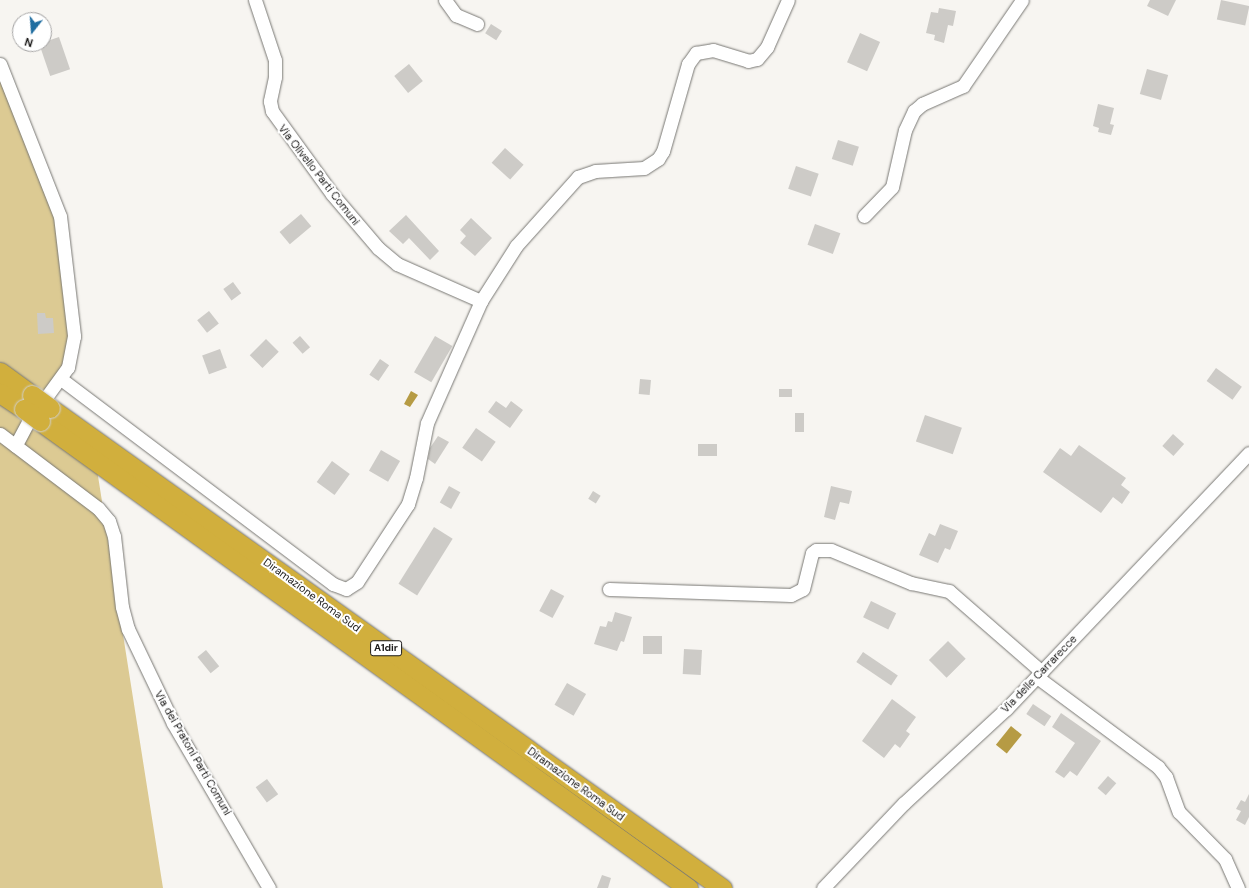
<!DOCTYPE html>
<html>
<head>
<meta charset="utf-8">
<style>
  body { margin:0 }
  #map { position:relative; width:1249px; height:888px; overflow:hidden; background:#f7f5f1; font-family:"DM Sans",sans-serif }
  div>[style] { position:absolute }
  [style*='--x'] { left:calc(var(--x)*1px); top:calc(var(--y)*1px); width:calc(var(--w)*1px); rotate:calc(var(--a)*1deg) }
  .green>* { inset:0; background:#dcca93 }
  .water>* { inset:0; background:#b69b44; transform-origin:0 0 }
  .building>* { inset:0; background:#cdcbc7; transform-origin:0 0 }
  .roads { filter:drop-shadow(0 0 1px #787773) drop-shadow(0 0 1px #787773) }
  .minor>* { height:13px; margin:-6.5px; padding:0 6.5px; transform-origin:6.5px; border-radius:6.5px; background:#fff }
  .highway>* { height:19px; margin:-9.5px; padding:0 9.5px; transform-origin:9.5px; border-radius:9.5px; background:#d1af3d }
  .bridges { filter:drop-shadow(0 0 1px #d1d1d1) drop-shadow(0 0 1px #d1d1d1) }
  .highway-bridge>* { height:19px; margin:-9.5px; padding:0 9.5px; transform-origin:9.5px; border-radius:9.5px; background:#d1af3d }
  span { translate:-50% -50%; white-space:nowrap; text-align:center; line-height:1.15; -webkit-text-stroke:4px #fff; paint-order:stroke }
  .shield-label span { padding:1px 3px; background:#fff; border:1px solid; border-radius:3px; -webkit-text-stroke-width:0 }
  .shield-label { font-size:10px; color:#1b1a19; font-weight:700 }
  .street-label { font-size:11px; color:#1b1a19 }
  .north { position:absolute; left:12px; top:12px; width:40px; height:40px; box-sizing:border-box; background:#fff; border:1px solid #a4a3a3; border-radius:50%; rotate:197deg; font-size:11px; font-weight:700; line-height:16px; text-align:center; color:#1b1a19 }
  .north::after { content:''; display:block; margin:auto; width:14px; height:18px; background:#1f6da0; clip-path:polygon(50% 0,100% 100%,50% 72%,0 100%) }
</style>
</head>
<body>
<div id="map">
  <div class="green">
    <div style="clip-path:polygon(0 64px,54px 197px,74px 336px,50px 408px,92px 438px,163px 888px,0 888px)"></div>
  </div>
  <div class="water">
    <div style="clip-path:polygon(411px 391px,418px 395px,410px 407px,404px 404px)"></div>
    <div style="left:1011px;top:726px;width:14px;height:24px;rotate:39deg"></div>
  </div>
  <div class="building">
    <div style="clip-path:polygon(1150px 0,1176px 0,1168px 16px,1147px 6px)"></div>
    <div style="left:1221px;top:0;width:29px;height:20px;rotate:12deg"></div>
    <div style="clip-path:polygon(939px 8px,956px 11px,953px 26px,948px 25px,944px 43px,934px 40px,935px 35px,926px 33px,931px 12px,938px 13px)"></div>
    <div style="left:491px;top:24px;width:13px;height:11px;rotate:32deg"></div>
    <div style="left:860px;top:33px;width:22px;height:32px;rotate:24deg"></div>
    <div style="left:59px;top:37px;width:34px;height:21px;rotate:71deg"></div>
    <div style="left:409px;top:64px;width:22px;height:19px;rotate:51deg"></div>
    <div style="left:1147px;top:69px;width:22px;height:26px;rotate:16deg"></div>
    <div style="clip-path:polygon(1098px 104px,1114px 108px,1110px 124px,1114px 125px,1111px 135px,1098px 132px,1099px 128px,1093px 126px)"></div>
    <div style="left:838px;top:140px;width:22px;height:20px;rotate:18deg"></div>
    <div style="left:505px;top:148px;width:25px;height:20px;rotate:42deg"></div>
    <div style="left:796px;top:166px;width:24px;height:24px;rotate:19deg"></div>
    <div style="left:301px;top:214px;width:16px;height:28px;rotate:50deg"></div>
    <div style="clip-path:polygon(406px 215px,439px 251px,430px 260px,409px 238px,403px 244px,389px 231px)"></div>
    <div style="clip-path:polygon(471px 218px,492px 238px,475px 256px,460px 243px,466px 236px,460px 230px)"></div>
    <div style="left:815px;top:224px;width:27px;height:22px;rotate:20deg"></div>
    <div style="left:233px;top:282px;width:14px;height:12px;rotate:54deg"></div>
    <div style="left:209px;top:311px;width:16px;height:15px;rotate:52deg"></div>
    <div style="clip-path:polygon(37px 313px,45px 313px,46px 318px,53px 318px,54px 333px,38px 334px)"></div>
    <div style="left:300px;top:336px;width:15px;height:10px;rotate:48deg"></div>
    <div style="left:435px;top:336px;width:20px;height:42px;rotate:30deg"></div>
    <div style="left:266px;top:339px;width:18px;height:23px;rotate:45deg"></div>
    <div style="left:220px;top:349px;width:20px;height:19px;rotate:70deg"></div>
    <div style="left:380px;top:359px;width:11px;height:19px;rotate:34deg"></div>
    <div style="left:1216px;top:368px;width:32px;height:16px;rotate:36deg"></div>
    <div style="left:640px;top:379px;width:11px;height:15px;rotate:5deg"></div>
    <div style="left:779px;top:389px;width:13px;height:8px"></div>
    <div style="clip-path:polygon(496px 401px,506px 408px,511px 401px,523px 410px,510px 428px,488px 412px)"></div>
    <div style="left:795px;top:413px;width:9px;height:19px"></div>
    <div style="left:925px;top:415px;width:39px;height:28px;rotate:19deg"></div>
    <div style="left:476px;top:428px;width:24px;height:24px;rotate:35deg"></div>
    <div style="left:1173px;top:434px;width:15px;height:16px;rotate:42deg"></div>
    <div style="clip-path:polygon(438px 436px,449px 442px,435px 464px,428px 459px,430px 448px)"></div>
    <div style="left:698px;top:444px;width:19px;height:12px"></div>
    <div style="clip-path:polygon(1079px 445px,1126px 478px,1121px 485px,1130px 492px,1122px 504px,1113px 497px,1101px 513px,1043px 472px,1060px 448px,1071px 456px)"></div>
    <div style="left:381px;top:450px;width:22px;height:24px;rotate:30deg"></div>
    <div style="left:332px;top:461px;width:22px;height:26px;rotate:36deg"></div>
    <div style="left:449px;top:486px;width:13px;height:19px;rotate:29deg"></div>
    <div style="clip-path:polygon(831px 486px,852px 491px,849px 504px,840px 502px,835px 520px,824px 517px)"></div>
    <div style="left:593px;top:491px;width:9px;height:9px;rotate:32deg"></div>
    <div style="clip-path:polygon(940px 524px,958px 531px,950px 550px,945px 548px,938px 563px,919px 555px,929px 533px,935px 536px)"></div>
    <div style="left:434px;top:527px;width:22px;height:67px;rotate:32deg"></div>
    <div style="left:551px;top:589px;width:15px;height:25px;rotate:28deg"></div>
    <div style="left:871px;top:601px;width:28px;height:18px;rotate:26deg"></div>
    <div style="clip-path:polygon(615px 612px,632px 617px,624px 642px,621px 641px,617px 651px,594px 644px,600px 626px,606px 627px,608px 621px,612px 622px)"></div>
    <div style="left:643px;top:636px;width:19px;height:18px"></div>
    <div style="left:948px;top:641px;width:25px;height:27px;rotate:45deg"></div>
    <div style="left:684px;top:649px;width:18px;height:25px;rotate:3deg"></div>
    <div style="left:206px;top:650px;width:21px;height:11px;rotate:51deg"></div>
    <div style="left:863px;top:652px;width:42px;height:12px;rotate:34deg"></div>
    <div style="left:567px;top:683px;width:22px;height:25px;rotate:30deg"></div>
    <div style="clip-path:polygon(892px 699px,916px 717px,906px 731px,910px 734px,900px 748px,895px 744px,884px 758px,862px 741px)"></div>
    <div style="left:1033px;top:704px;width:22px;height:12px;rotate:34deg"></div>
    <div style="clip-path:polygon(1061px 713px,1101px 741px,1077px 776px,1070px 771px,1064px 778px,1055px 772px,1075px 743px,1052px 727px)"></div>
    <div style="left:1108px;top:776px;width:11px;height:16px;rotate:41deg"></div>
    <div style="left:267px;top:779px;width:19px;height:14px;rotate:54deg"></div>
    <div style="clip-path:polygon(1249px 794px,1249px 817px,1245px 825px,1236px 820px,1241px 811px,1236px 809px,1241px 800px,1245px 802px)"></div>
    <div style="clip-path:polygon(602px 875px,611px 878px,608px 888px,597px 888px)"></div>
  </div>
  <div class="roads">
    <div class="minor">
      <div style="--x:255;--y:0;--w:63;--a:71.6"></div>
      <div style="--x:275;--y:60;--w:17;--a:90"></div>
      <div style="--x:275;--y:77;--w:25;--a:102"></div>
      <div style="--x:270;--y:101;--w:10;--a:79"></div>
      <div style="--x:272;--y:111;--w:102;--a:54.1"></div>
      <div style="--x:332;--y:194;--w:71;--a:49.6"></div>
      <div style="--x:378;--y:248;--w:25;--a:40"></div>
      <div style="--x:397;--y:264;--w:92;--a:23.8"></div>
      <div style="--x:481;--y:301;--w:65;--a:-57.5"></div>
      <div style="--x:516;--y:246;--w:93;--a:-48.1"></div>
      <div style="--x:578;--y:177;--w:18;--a:-19"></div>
      <div style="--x:595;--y:171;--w:49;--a:-3.5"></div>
      <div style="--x:644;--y:168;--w:17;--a:-33"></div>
      <div style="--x:658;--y:159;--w:9;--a:-58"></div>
      <div style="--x:663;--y:151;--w:91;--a:-74"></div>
      <div style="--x:688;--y:64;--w:14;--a:-54"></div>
      <div style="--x:696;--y:53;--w:17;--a:-10"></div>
      <div style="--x:713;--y:50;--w:37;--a:17"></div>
      <div style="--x:748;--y:61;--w:9;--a:-13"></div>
      <div style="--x:757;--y:59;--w:16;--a:-50"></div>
      <div style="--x:767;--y:47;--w:51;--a:-65.9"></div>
      <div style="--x:445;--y:0;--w:19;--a:54"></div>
      <div style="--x:456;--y:15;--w:23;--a:23"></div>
      <div style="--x:0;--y:64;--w:163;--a:68.5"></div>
      <div style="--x:60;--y:216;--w:121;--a:83.3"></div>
      <div style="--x:74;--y:336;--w:32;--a:101"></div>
      <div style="--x:68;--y:367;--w:68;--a:126"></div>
      <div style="--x:28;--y:422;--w:27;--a:118"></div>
      <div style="--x:864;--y:216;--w:40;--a:-46"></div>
      <div style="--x:892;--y:187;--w:58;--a:-77.2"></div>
      <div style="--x:905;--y:130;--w:21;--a:-65"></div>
      <div style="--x:914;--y:111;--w:11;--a:-41"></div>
      <div style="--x:922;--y:104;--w:45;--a:-23.7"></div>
      <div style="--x:963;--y:86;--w:104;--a:-55.5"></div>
      <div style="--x:61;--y:379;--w:341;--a:37"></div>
      <div style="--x:333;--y:584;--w:14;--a:21"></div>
      <div style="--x:346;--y:589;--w:13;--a:-32"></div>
      <div style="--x:357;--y:582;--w:93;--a:-56.8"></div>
      <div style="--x:408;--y:504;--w:27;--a:-73"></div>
      <div style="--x:416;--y:478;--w:56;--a:-78.7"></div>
      <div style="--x:427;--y:423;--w:133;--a:-66.1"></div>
      <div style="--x:0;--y:434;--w:123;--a:37.1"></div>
      <div style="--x:98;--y:508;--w:17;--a:50"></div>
      <div style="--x:109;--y:521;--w:16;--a:72"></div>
      <div style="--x:114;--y:536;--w:71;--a:83.6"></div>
      <div style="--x:122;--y:607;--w:23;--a:75"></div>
      <div style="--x:128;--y:629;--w:104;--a:64.4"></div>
      <div style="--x:173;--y:723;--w:191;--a:59.8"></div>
      <div style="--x:609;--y:589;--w:182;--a:1.9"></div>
      <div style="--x:791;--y:595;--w:13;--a:-27"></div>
      <div style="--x:803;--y:589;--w:37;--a:-76"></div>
      <div style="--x:812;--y:553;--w:5;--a:-37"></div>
      <div style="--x:816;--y:550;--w:15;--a:0"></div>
      <div style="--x:831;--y:550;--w:87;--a:22.4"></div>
      <div style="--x:911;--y:583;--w:39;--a:12"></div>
      <div style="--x:949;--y:591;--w:123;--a:41.1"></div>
      <div style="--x:1037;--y:677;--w:151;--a:36.6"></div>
      <div style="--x:1158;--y:767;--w:13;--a:51"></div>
      <div style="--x:1166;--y:777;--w:37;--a:70"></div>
      <div style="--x:1179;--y:812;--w:66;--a:45.6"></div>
      <div style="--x:1225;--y:859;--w:32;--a:66"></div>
      <div style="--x:823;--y:888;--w:117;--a:-46.4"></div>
      <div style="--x:904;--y:803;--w:139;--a:-42.7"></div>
      <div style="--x:1006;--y:709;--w:353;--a:-46.5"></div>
    </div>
    <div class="highway">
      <div style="--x:0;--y:372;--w:39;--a:36"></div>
      <div style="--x:0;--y:393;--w:29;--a:34"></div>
      <div style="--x:50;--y:408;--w:826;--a:35.54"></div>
      <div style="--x:40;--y:421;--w:799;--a:35.78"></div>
    </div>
  </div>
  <div class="bridges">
    <div class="highway-bridge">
      <div style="--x:32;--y:395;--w:22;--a:36"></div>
      <div style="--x:24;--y:409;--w:20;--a:37"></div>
    </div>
  </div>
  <div class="shield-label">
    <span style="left:386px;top:648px">A1dir</span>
  </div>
  <div class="street-label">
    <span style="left:319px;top:175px;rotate:52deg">Via Olivello Parti Comuni</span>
    <span style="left:312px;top:595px;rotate:36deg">Diramazione Roma Sud</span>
    <span style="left:1039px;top:674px;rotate:-46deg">Via delle Carrarecce</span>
    <span style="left:193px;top:753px;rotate:60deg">Via dei Pratoni Parti Comuni</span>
    <span style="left:576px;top:784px;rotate:36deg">Diramazione Roma Sud</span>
  </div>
  <div class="north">N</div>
</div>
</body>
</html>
